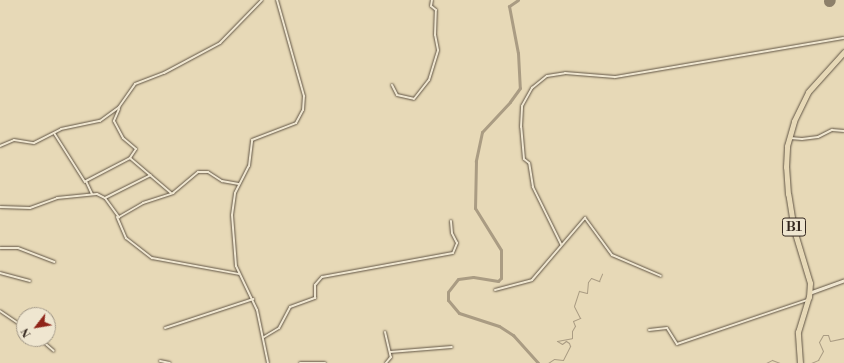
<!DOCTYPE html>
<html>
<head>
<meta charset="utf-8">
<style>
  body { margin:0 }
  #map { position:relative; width:844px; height:363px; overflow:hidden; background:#e7d9b7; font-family:"Libre Bodoni",serif }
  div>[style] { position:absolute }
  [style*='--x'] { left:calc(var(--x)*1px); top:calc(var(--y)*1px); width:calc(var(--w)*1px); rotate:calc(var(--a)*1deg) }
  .stream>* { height:1px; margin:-0.5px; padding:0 0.5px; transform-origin:0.5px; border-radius:0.5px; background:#aa9c83 }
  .river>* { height:3px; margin:-1.5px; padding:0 1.5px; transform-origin:1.5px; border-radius:1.5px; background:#aa9c83 }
  .runway>* { height:11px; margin:-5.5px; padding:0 5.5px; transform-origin:5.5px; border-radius:5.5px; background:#8d806a }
  .roads { filter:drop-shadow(0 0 1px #605444) drop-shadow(0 0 1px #605444) }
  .minor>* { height:2px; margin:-1px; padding:0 1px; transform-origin:1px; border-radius:1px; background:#efe6d0 }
  .tertiary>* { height:3px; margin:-1.5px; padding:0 1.5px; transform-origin:1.5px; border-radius:1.5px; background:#efe6d0 }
  .trunk>* { height:5px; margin:-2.5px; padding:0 2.5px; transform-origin:2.5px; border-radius:2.5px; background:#e7d9b7 }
  span { translate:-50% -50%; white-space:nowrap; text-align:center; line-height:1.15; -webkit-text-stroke:3px #efe6d0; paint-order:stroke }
  .shield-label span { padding:1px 3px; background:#efe6d0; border:1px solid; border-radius:3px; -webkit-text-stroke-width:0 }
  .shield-label { font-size:13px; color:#33271e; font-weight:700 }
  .north { position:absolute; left:16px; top:307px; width:40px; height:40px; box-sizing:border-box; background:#efe6d0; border:1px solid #a49a89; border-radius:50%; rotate:239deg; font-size:11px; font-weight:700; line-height:16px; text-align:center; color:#33271e }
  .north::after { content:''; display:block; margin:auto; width:14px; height:18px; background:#8f2418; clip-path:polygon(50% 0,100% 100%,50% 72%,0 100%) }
</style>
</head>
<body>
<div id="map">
  <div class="stream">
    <div style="--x:548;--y:363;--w:7;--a:-34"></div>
    <div style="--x:554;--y:359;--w:9;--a:6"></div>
    <div style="--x:563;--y:360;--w:16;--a:-63"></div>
    <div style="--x:570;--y:346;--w:3;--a:-108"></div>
    <div style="--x:569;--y:343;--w:4;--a:-146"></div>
    <div style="--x:566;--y:341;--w:5;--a:143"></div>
    <div style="--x:562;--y:344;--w:6;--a:-149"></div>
    <div style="--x:557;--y:341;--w:15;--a:-11"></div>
    <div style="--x:572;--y:338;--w:7;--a:-90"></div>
    <div style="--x:572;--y:331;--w:6;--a:-59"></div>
    <div style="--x:575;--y:326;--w:5;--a:-112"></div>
    <div style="--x:573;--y:321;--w:8;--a:-23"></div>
    <div style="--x:580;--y:318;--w:13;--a:-117"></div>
    <div style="--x:574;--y:306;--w:16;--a:-72"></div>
    <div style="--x:579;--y:291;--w:8;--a:14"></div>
    <div style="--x:587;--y:293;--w:11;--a:-85"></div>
    <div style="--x:588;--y:282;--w:5;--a:-53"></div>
    <div style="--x:591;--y:278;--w:9;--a:21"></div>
    <div style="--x:599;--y:281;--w:8;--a:-67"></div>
    <div style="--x:766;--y:363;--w:7;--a:-27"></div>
    <div style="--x:772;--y:360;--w:9;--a:21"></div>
    <div style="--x:811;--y:363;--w:8;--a:-23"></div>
    <div style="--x:818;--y:360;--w:10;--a:-61"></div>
    <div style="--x:823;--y:351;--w:10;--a:-114"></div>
    <div style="--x:819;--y:342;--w:8;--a:-60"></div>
    <div style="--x:823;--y:335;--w:5;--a:0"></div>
    <div style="--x:828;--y:335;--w:6;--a:72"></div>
    <div style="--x:830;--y:341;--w:14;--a:-12"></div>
  </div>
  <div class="river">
    <div style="--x:518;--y:0;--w:11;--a:146"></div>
    <div style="--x:509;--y:6;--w:48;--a:79.2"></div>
    <div style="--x:518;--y:53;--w:35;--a:87"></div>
    <div style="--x:520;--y:88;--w:17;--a:126"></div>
    <div style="--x:510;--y:102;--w:41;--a:133"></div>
    <div style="--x:482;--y:132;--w:30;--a:102"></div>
    <div style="--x:476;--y:161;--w:47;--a:91.2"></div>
    <div style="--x:475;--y:208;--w:49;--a:58.2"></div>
    <div style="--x:501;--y:250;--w:28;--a:90"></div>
    <div style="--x:501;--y:278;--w:4;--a:135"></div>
    <div style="--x:498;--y:281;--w:25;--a:-171"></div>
    <div style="--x:473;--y:277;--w:15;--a:172"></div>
    <div style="--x:458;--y:279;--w:16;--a:128"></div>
    <div style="--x:448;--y:292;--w:8;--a:90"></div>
    <div style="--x:448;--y:300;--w:17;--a:50"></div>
    <div style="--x:459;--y:313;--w:42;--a:18"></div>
    <div style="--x:499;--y:326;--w:17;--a:33"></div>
    <div style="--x:513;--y:335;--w:38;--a:48"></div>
  </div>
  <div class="runway">
    <div style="--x:829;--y:1;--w:1;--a:-45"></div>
  </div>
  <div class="roads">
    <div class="minor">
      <div style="--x:392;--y:85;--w:11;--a:63"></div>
      <div style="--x:397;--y:95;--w:17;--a:13"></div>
      <div style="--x:414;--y:99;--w:24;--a:-52"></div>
      <div style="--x:429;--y:80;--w:31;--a:-73"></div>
      <div style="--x:438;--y:50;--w:15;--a:-101"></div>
      <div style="--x:435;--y:35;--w:25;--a:-88"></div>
      <div style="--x:436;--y:10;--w:6;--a:-141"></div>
      <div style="--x:431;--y:6;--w:6;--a:-81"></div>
      <div style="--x:119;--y:109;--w:13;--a:113"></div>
      <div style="--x:114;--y:121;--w:19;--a:62"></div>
      <div style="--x:123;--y:138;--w:17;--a:40"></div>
      <div style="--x:136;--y:149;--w:11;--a:124"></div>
      <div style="--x:130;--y:158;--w:54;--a:40.5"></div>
      <div style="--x:54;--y:133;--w:58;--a:57.7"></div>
      <div style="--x:790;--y:138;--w:12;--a:5"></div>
      <div style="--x:802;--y:139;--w:16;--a:-7"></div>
      <div style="--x:818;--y:137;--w:16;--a:-27"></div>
      <div style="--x:832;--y:130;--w:12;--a:5"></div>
      <div style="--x:0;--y:146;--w:15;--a:-23"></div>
      <div style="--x:14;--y:140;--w:20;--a:9"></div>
      <div style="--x:34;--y:143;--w:30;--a:-27"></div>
      <div style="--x:61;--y:129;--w:40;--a:-12"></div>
      <div style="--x:100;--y:121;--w:24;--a:-36"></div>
      <div style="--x:119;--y:107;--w:28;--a:-55"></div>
      <div style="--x:135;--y:84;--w:31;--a:-21"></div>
      <div style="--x:164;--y:73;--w:64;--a:-28.2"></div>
      <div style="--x:220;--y:43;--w:60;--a:-45.7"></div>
      <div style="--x:92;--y:194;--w:14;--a:-115"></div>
      <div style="--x:86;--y:181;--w:50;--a:-27.6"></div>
      <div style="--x:105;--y:198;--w:51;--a:-26.6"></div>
      <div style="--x:0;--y:207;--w:30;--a:2"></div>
      <div style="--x:30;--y:208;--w:29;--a:-20"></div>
      <div style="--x:57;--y:198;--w:40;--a:-5.7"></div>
      <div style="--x:97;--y:194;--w:9;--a:27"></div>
      <div style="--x:105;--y:198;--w:24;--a:54"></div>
      <div style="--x:119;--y:217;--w:28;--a:-30"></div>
      <div style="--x:143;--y:203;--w:32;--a:-18"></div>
      <div style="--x:173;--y:193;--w:33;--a:-40"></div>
      <div style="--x:198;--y:172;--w:10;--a:0"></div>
      <div style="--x:208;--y:172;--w:17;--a:33"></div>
      <div style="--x:222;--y:181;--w:17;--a:10"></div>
      <div style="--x:117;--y:217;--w:23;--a:67"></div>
      <div style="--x:126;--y:238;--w:33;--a:38"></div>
      <div style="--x:152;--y:258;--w:88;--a:10.4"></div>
      <div style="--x:561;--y:244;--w:64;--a:-116.2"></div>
      <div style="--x:533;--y:187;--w:24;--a:-99"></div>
      <div style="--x:529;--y:163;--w:6;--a:-141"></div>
      <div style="--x:524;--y:159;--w:32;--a:-95"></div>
      <div style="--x:521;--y:127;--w:21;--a:-87"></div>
      <div style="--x:522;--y:106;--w:21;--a:-61"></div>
      <div style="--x:532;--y:88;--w:19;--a:-39"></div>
      <div style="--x:547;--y:76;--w:18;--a:-9"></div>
      <div style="--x:565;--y:73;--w:50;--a:4.6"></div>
      <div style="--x:615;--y:77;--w:232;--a:-9.7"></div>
      <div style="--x:0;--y:248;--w:18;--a:0"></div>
      <div style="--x:18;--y:248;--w:39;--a:21"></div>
      <div style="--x:0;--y:273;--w:31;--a:15"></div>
      <div style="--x:495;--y:290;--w:38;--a:-15"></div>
      <div style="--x:532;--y:280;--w:82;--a:-49.5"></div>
      <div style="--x:585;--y:218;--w:46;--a:53.9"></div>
      <div style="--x:612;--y:255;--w:53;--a:23.2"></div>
      <div style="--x:0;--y:311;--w:29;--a:34"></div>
      <div style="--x:165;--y:328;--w:93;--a:-18.2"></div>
      <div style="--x:649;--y:330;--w:18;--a:-6"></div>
      <div style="--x:667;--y:328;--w:19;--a:58"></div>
      <div style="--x:677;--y:344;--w:137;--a:-18.7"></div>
      <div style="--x:385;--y:332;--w:26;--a:77"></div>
      <div style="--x:391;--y:357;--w:8;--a:130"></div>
      <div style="--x:264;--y:337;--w:17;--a:-31"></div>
      <div style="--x:279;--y:328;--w:24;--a:-62"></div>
      <div style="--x:290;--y:307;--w:27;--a:-20"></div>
      <div style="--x:315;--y:298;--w:13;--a:-90"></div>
      <div style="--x:315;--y:285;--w:11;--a:-49"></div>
      <div style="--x:322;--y:277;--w:133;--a:-10.4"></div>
      <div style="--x:453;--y:253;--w:11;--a:-68"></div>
      <div style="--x:457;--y:243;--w:11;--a:-117"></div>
      <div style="--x:452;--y:233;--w:12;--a:-95"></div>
      <div style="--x:40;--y:339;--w:18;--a:41"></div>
      <div style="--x:390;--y:352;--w:62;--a:-4.6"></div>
      <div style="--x:160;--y:361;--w:10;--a:11"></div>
      <div style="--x:268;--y:363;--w:54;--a:-101.7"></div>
      <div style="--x:257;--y:310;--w:49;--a:-115.5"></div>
      <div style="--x:236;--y:266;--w:51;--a:-94.5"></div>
      <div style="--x:232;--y:215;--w:22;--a:-82"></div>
      <div style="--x:235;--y:193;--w:30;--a:-63"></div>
      <div style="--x:249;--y:166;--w:26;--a:-83"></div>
      <div style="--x:252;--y:140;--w:47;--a:-21.1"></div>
      <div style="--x:296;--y:123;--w:15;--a:-62"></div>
      <div style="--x:303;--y:110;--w:14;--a:-86"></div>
      <div style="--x:304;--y:96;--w:100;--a:-105.7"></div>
      <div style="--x:300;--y:363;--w:25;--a:0"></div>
    </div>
    <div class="tertiary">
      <div style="--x:809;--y:293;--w:37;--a:-20"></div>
    </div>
    <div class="trunk">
      <div style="--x:800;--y:363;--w:31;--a:-94"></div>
      <div style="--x:798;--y:332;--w:37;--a:-73"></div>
      <div style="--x:809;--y:297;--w:14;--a:-86"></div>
      <div style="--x:810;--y:283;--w:55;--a:-106.8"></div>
      <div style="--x:794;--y:230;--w:36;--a:-99"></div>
      <div style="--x:788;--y:194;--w:27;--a:-94"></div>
      <div style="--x:786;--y:167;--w:21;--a:-87"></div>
      <div style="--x:787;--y:146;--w:26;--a:-74"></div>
      <div style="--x:794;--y:121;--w:32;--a:-64"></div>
      <div style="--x:808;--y:92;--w:54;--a:-48"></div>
    </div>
  </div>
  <div class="shield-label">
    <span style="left:794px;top:227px">B1</span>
  </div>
  <div class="north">N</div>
</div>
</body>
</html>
